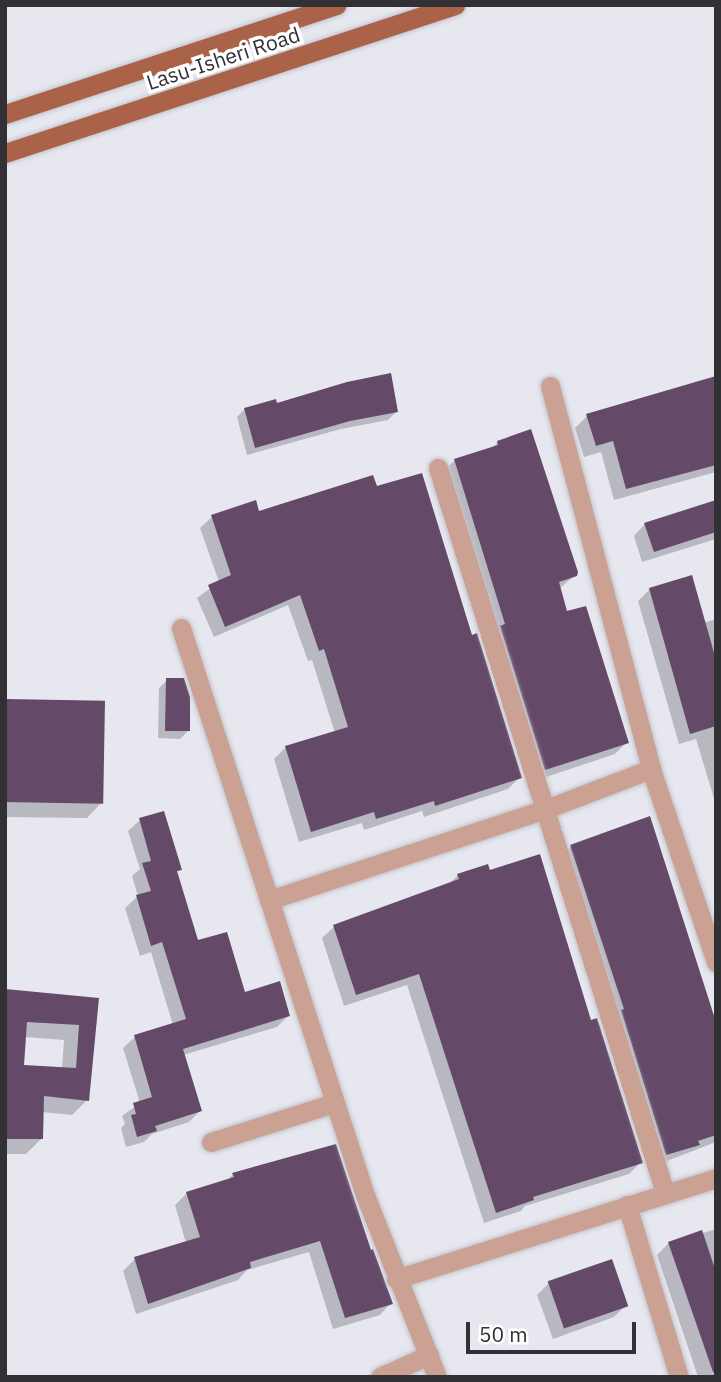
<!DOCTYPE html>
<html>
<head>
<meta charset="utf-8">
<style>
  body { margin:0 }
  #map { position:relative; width:721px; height:1382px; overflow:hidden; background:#e7e7f0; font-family:"IBM Plex Sans",sans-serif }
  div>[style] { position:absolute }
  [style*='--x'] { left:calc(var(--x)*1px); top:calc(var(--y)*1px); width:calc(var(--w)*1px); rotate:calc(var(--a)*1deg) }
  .shadow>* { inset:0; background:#0003 }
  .building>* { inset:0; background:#644968; transform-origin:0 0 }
  .roads { filter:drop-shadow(0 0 2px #c3c3cb) drop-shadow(0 0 2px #c3c3cb) }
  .minor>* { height:19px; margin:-9.5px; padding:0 9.5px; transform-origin:9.5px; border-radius:9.5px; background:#caa192 }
  .primary>* { height:19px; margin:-9.5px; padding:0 9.5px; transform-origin:9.5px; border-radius:9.5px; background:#aa6249 }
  span { translate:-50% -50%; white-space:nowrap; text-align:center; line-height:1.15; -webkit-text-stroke:7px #fff; paint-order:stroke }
  .street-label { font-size:21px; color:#313135 }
  .frame { position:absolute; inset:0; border:7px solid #313135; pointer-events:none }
  .scale { position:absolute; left:466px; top:1322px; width:170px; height:32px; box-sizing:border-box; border:4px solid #313135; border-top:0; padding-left:9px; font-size:21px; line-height:24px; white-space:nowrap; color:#313135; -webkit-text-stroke:5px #fff; paint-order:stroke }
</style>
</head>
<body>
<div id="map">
  <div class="shadow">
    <div style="clip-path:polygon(716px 377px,716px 472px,614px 500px,601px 452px,584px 457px,575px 428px,587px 416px)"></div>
    <div style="clip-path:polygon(276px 405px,396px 412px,388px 420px,341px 429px,247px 455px,237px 417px,245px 409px)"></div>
    <div style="clip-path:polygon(498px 442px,575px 575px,559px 589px,566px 614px,627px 742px,615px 754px,534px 781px,443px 472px,455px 460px,491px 449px)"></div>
    <div style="clip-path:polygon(376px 489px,471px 637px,520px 777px,508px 789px,424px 817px,422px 811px,364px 830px,362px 823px,299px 842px,274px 759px,286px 747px,335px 733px,312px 660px,308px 661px,288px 605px,214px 637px,197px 598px,219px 582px,200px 528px,212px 517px,258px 513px)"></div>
    <div style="clip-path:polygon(716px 502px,716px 539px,642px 562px,634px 536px,645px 524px)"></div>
    <div style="clip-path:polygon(650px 589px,703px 623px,716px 619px,716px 805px,696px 739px,679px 744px,638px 601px)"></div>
    <div style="clip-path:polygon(167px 680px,188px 731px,180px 739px,158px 738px,159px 688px)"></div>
    <div style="clip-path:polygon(5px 701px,103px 702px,102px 802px,87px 818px,5px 817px)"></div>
    <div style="clip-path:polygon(140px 820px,180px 869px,176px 873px,197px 943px,244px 994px,288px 1016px,277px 1027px,183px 1055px,200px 1111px,189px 1122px,152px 1134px,144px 1142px,126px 1147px,121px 1128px,125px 1124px,122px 1116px,140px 1103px,123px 1048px,135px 1037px,173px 1025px,151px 952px,140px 956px,125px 908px,138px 896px,132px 876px,140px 869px,128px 831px)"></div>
    <div style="clip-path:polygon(571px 847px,716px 1029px,716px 1142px,654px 1166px,560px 859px)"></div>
    <div style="clip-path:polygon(489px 872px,590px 1022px,641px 1162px,629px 1174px,525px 1206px,521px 1211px,484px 1223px,407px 985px,344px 1006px,322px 938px,334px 927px,449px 884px,458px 875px)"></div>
    <div style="clip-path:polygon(evenodd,5px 991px,97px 1000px,87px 1100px,72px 1115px,42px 1112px,41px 1139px,26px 1154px,5px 1154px,5px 991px,24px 1037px,64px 1040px,62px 1069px,22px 1067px,24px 1037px)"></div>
    <div style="clip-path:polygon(233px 1174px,370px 1252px,391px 1303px,380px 1315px,333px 1329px,309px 1252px,247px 1270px,238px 1280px,136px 1314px,123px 1271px,135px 1259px,186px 1243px,175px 1205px,187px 1193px,226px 1182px)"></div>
    <div style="clip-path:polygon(716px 1229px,716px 1377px,698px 1377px,657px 1255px,669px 1243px)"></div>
    <div style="clip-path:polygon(549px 1283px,626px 1305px,614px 1317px,553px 1339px,537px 1295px)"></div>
  </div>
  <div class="building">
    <div style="clip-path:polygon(391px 373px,398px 412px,350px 421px,255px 448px,244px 408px,276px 399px,277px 403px,347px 382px)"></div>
    <div style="clip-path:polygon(716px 376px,716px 465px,626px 489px,613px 441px,596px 446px,586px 414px)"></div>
    <div style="clip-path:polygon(531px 429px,578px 572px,577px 576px,559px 582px,567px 611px,586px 606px,629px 743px,545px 770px,500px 626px,505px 624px,454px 459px,498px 445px,497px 441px)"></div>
    <div style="clip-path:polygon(422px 473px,472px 635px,477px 633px,522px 778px,435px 806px,434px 801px,376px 819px,374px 812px,311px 832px,285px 746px,348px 727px,324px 649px,319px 651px,300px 595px,225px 627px,208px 585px,231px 575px,211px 515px,256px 500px,259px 511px,373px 475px,377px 486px)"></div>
    <div style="clip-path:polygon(716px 500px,716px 532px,654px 552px,644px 523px)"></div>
    <div style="clip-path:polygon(692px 575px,716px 660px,716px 726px,690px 734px,649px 588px)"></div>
    <div style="clip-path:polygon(166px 678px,184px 678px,190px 697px,190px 731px,165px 731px)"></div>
    <div style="left:6px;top:699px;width:99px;height:103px;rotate:1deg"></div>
    <div style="clip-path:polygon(164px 811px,182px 870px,177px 871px,198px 940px,227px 932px,245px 992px,280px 981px,290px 1016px,183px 1049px,202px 1111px,155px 1126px,157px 1131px,137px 1137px,131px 1115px,136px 1114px,133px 1103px,152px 1097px,134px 1035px,186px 1019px,162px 942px,151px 946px,136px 895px,151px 891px,142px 863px,151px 861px,139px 818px)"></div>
    <div style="clip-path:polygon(650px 816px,716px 1022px,716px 1135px,698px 1141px,700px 1145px,666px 1155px,621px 1010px,624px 1009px,570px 845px)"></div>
    <div style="clip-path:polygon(540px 854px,591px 1020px,597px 1018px,643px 1163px,533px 1197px,534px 1200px,496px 1213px,419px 974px,356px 995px,333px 925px,459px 879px,457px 874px,488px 864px,490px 870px)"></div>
    <div style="clip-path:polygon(evenodd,5px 989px,99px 998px,89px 1101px,44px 1096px,43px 1139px,5px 1139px,5px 989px,27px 1022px,79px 1025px,76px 1068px,24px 1065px,27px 1022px)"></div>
    <div style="clip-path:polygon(336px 1144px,371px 1250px,373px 1249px,393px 1304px,345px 1318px,320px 1241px,250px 1262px,251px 1268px,148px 1304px,134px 1257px,200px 1237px,186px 1192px,234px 1177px,232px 1173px)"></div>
    <div style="clip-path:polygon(702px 1230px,716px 1272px,716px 1372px,713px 1372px,668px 1242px)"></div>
    <div style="left:612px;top:1259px;width:50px;height:68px;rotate:71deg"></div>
  </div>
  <div class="roads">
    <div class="minor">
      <div style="--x:550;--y:386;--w:396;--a:75.2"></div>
      <div style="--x:651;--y:769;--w:204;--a:71.4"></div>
      <div style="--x:438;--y:468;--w:760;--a:72.61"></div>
      <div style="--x:181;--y:628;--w:596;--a:72.02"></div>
      <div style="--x:365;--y:1195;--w:196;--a:68.4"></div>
      <div style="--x:269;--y:900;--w:292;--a:-18.2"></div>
      <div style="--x:546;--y:809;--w:112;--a:-20.9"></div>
      <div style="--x:211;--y:1142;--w:129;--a:-17.6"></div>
      <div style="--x:627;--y:1205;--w:180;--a:73.2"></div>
      <div style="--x:396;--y:1279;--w:336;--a:-17.5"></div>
      <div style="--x:380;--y:1377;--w:54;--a:-24.2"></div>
    </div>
    <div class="primary">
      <div style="--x:5;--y:114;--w:349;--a:-18.2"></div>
      <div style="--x:5;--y:153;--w:474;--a:-18.2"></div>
    </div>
  </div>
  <div class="street-label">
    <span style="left:223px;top:58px;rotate:-18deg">Lasu-Isheri Road</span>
  </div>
  <div class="frame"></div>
  <div class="scale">50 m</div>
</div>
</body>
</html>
